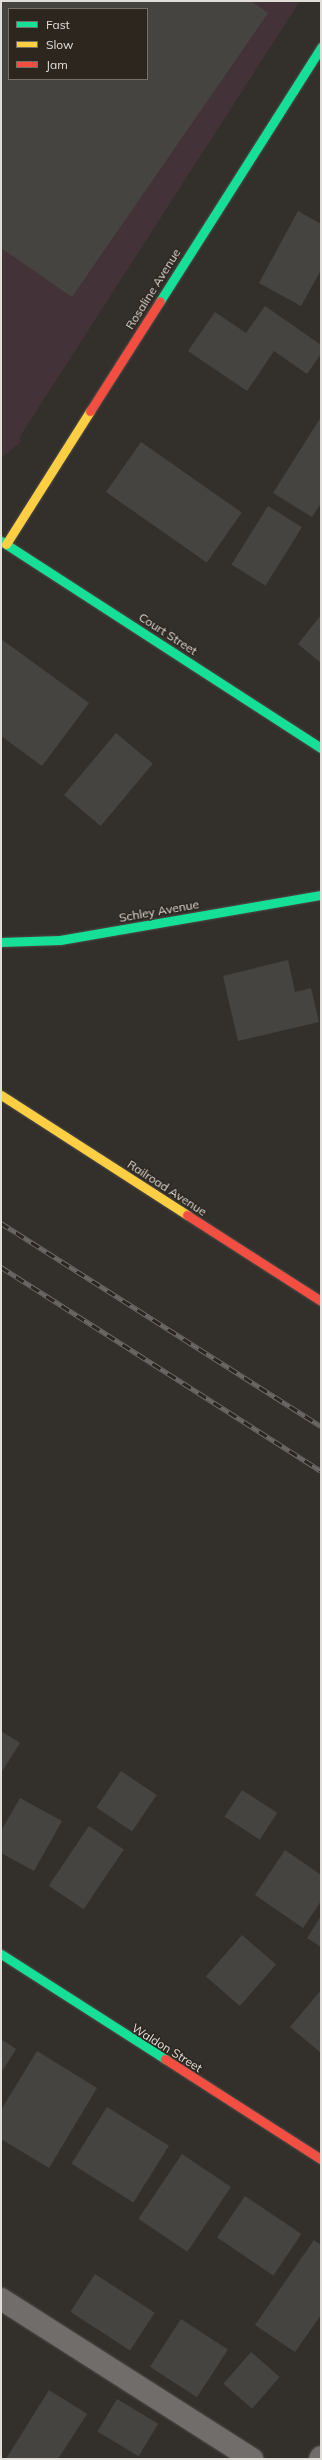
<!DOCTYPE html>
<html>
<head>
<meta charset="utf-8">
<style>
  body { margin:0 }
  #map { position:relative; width:322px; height:2460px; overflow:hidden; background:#33302c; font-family:Mulish,sans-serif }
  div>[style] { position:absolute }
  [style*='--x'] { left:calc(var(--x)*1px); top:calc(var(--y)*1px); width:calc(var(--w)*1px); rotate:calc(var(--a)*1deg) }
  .commercial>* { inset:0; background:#433238 }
  .building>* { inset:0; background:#464441; transform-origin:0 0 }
  .roads { filter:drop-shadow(0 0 1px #4e4c48) drop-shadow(0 0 1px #4e4c48) }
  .lane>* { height:22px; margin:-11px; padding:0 11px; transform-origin:11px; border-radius:11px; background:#706d6a }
  .street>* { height:22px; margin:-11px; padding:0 11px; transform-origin:11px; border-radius:11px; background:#706d6a }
  .fast>* { height:9px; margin:-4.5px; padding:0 4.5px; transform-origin:4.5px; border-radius:4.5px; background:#16e098 }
  .slow>* { height:9px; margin:-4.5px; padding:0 4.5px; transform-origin:4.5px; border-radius:4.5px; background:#ffcf43 }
  .jam>* { height:9px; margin:-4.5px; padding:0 4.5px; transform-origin:4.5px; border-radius:4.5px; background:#f24e42 }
  .rail>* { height:4.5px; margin-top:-2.25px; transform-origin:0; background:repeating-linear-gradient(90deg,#2c261f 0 9px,#6a6765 0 18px); box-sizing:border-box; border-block:1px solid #6a6765 }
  span { translate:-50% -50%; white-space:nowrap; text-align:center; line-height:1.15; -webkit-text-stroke:3px #2c261f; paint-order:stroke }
  .street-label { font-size:12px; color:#e1ddd8 }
  .frame { position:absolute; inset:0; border:2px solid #e1ddd8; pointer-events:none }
  .legend { position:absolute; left:8px; top:8px; width:140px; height:72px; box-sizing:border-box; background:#2c261f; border:1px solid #746f69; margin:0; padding:5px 7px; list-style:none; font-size:12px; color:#e1ddd8 }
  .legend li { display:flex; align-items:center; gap:8px; height:20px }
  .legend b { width:20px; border:1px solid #746f69 }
</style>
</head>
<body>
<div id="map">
  <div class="commercial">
    <div style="clip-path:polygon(evenodd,1px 1px,300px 1px,19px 438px,21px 442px,1px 458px,1px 1px,9px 9px,147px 9px,147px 79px,9px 79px,9px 9px)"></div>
  </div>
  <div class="building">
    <div style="clip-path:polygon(evenodd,4px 1px,251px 1px,268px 13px,72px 297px,1px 248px,1px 5px,4px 1px,9px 9px,147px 9px,147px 79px,9px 79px,9px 9px)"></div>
    <div style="clip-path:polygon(298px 211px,321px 224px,321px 270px,301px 306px,259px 283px)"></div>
    <div style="clip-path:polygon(265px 306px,321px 345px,321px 354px,307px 374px,274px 351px,247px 391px,188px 351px,215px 312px,246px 333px)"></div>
    <div style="clip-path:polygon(321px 417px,321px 503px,312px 517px,273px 493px)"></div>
    <div style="left:141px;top:442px;width:123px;height:61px;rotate:35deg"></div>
    <div style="left:268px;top:506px;width:40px;height:69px;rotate:32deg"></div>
    <div style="clip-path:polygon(321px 615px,321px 663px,298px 644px)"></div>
    <div style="clip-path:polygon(1px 639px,89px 703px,42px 766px,1px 736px)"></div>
    <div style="left:116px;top:733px;width:48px;height:81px;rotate:40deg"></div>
    <div style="clip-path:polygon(288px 960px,295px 992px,311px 988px,319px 1022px,238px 1041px,223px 976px)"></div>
    <div style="clip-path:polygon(1px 1731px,20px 1743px,1px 1773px)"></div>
    <div style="left:121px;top:1771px;width:43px;height:44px;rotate:34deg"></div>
    <div style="left:242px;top:1790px;width:42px;height:32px;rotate:33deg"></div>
    <div style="clip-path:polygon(20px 1798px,62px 1821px,34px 1871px,1px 1853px,1px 1831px)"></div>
    <div style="left:89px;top:1826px;width:42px;height:72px;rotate:34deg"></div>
    <div style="clip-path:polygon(285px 1850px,321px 1875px,321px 1901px,303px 1928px,255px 1895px)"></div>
    <div style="clip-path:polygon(321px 1916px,321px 1947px,307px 1938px)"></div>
    <div style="left:242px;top:1935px;width:45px;height:55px;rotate:41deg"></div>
    <div style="clip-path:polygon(321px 1990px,321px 2053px,290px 2027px)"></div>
    <div style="clip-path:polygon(1px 2039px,16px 2049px,1px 2073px)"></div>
    <div style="clip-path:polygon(37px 2051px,97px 2088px,49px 2168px,1px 2139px,1px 2110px)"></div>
    <div style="left:107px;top:2107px;width:73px;height:67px;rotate:32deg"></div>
    <div style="left:182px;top:2154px;width:59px;height:78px;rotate:34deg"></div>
    <div style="left:245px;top:2196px;width:68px;height:50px;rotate:34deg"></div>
    <div style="clip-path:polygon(314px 2240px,321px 2245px,321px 2315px,295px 2352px,255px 2325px)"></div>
    <div style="left:95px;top:2274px;width:71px;height:45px;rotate:33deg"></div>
    <div style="left:181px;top:2319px;width:56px;height:57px;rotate:33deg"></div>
    <div style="left:251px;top:2352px;width:38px;height:42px;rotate:41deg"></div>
    <div style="clip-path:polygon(49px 2390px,87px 2414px,58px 2459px,6px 2459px)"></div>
    <div style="left:117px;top:2399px;width:48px;height:38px;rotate:31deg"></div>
  </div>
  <div class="roads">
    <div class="lane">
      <div style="--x:1;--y:2299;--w:298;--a:32.5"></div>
    </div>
    <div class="street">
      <div style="--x:320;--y:2459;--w:2;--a:-63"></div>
    </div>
    <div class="fast">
      <div style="--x:160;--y:301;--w:301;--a:-57.6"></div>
      <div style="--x:1;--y:541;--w:381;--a:32.9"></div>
      <div style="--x:1;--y:942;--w:59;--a:-1.9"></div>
      <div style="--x:60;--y:940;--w:265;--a:-9.8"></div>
      <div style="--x:1;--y:1954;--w:195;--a:32.6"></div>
    </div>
    <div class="slow">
      <div style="--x:6;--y:544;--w:157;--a:-57.7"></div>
      <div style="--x:1;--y:1095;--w:221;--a:32.8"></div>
    </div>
    <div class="jam">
      <div style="--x:90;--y:411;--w:130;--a:-57.5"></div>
      <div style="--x:187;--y:1215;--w:159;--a:32.7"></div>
      <div style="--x:165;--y:2059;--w:185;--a:32.7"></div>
    </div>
  </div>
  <div class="rail">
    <div style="--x:1;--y:1223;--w:379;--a:32.4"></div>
    <div style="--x:1;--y:1267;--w:379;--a:32.5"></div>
  </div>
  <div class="street-label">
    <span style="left:153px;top:289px;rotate:-58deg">Rosaline Avenue</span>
    <span style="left:168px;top:634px;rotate:33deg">Court Street</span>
    <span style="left:159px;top:911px;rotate:-10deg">Schley Avenue</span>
    <span style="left:167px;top:1188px;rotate:33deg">Railroad Avenue</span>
    <span style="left:167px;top:2048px;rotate:32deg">Waldon Street</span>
  </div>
  <div class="frame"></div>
  <ul class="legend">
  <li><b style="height:5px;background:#16e098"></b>Fast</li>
  <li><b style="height:5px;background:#ffcf43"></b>Slow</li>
  <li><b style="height:5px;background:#f24e42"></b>Jam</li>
  </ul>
</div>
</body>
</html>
